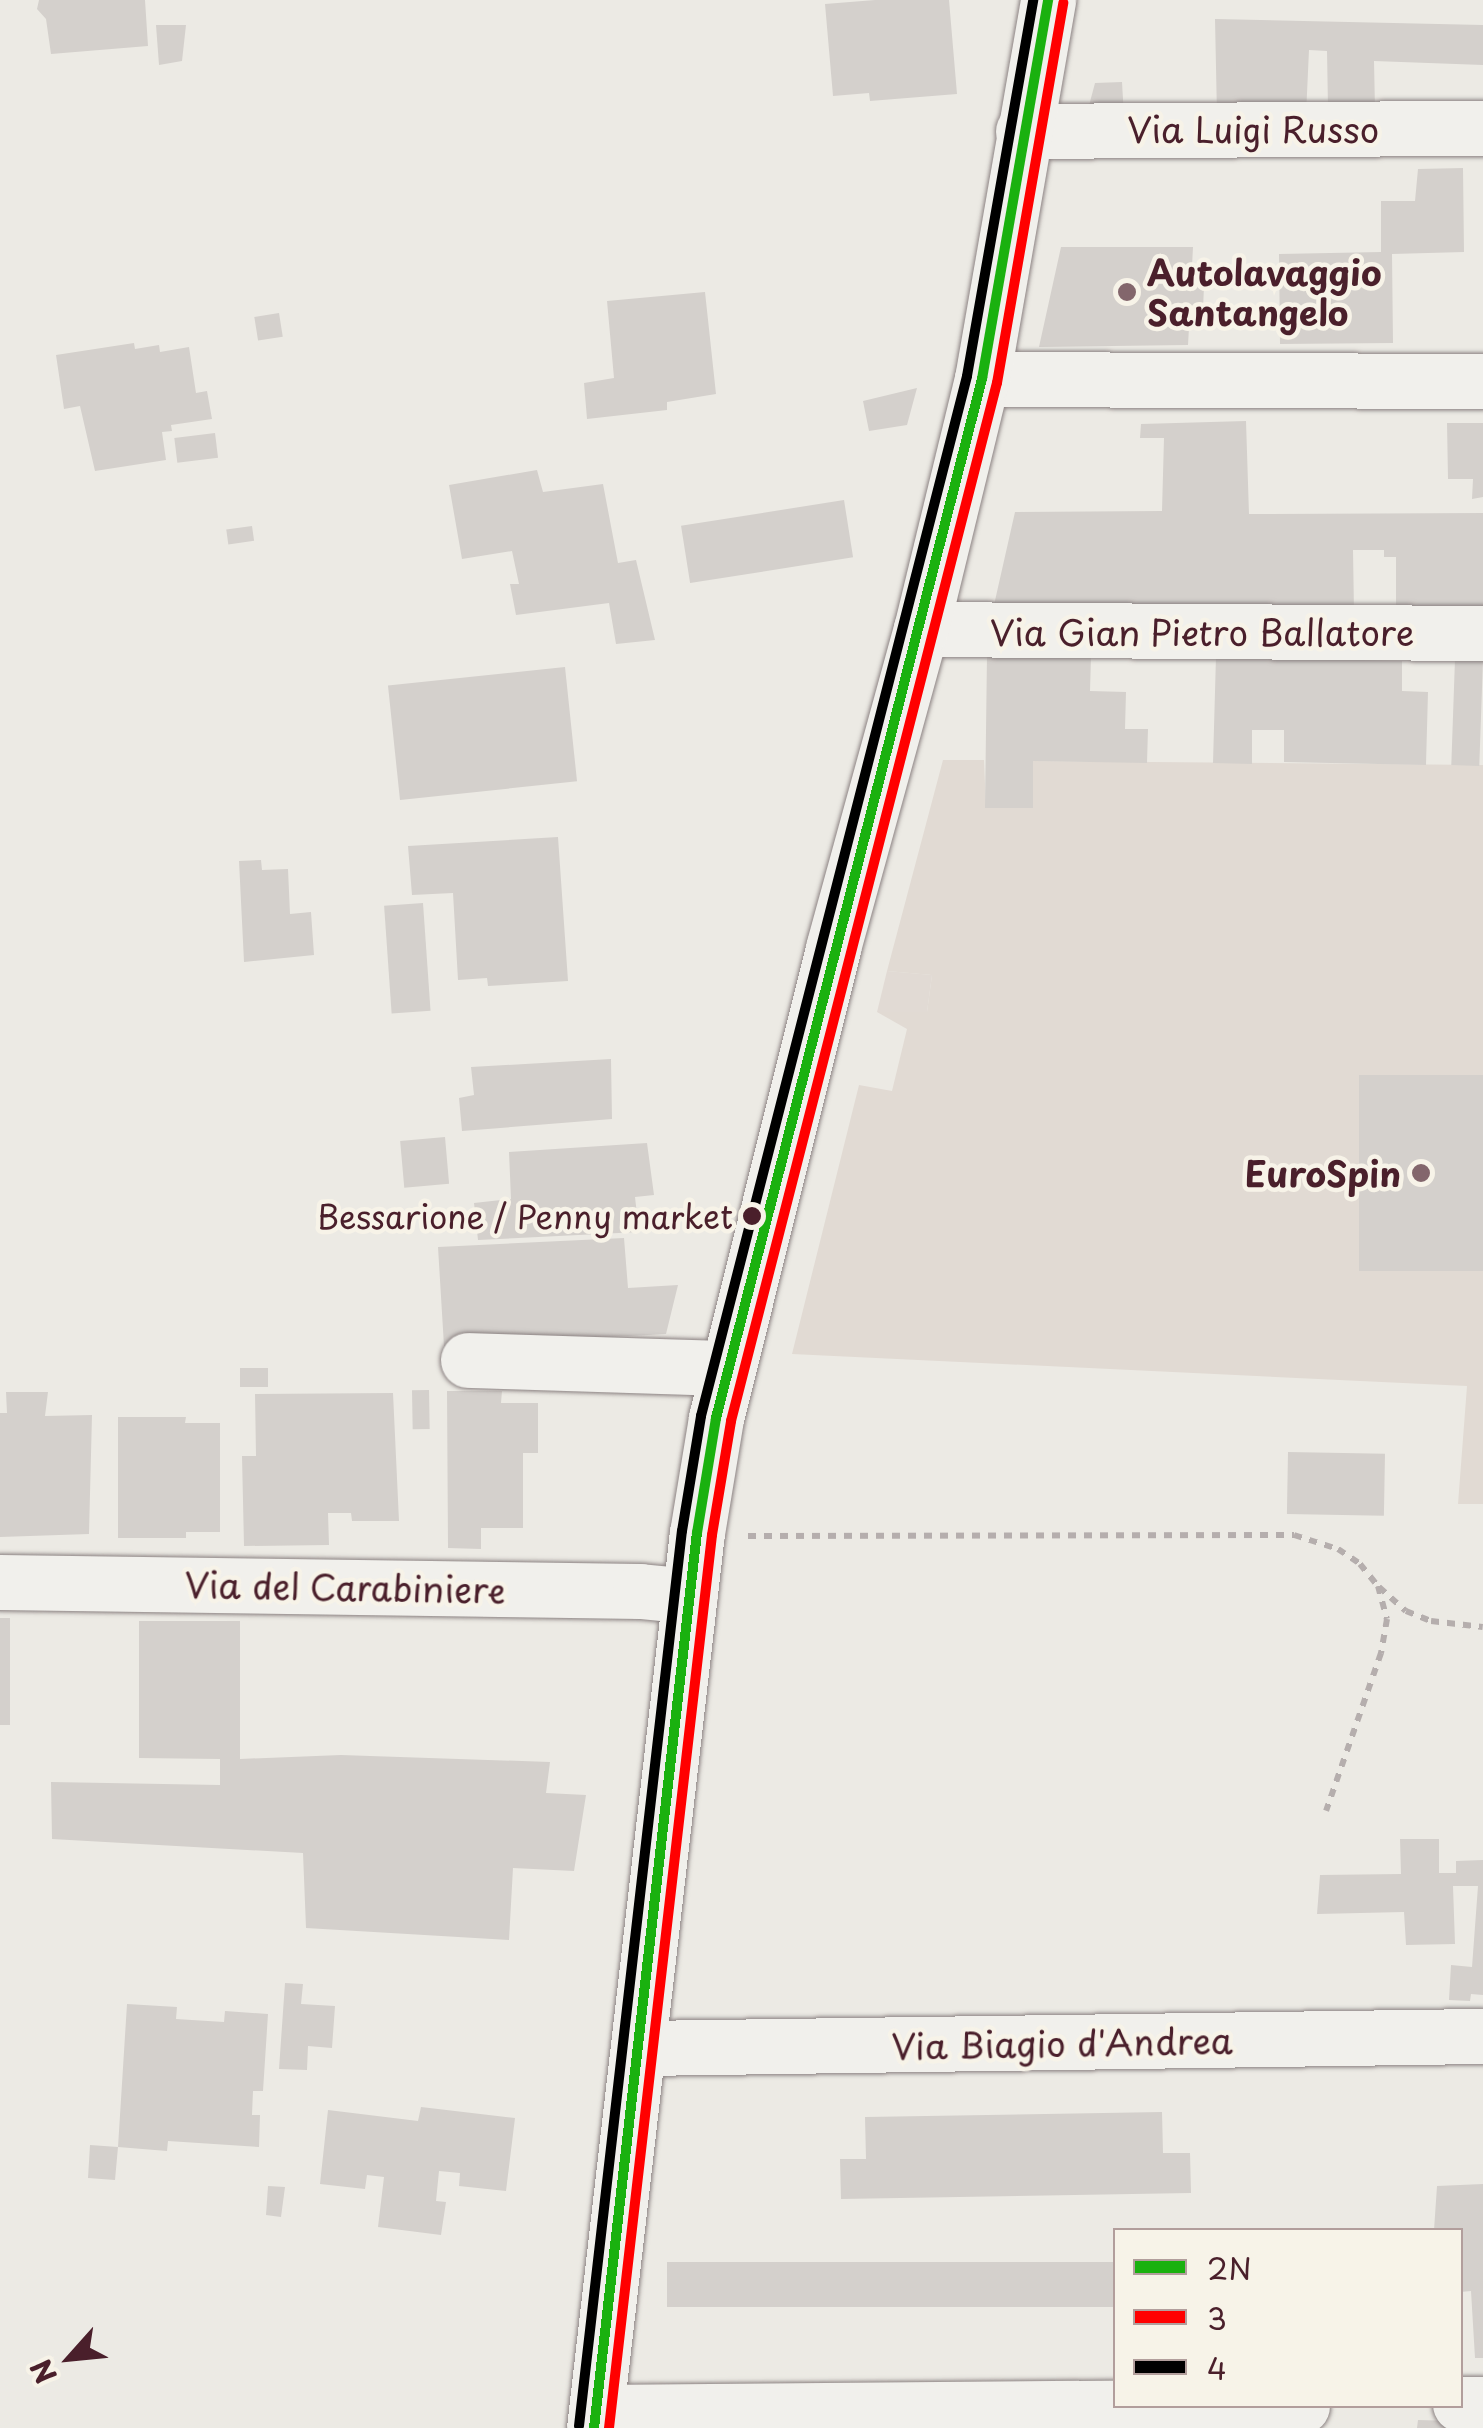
<!DOCTYPE html>
<html>
<head>
<meta charset="utf-8">
<style>
  body { margin:0 }
  #map { position:relative; width:1483px; height:2428px; overflow:hidden; background:#eceae4; font-family:"Playpen Sans",sans-serif }
  div>[style] { position:absolute }
  [style*='--x'] { left:calc(var(--x)*1px); top:calc(var(--y)*1px); width:calc(var(--w)*1px); rotate:calc(var(--a)*1deg) }
  .built>* { inset:0; background:#e1dad3 }
  .green>* { inset:0; background:#e1dad4 }
  .building>* { inset:0; background:#d4d0cc; transform-origin:0 0 }
  .path>* { height:6px; margin-top:-3px; transform-origin:0; background:repeating-linear-gradient(90deg,#b5aead 0 8px,transparent 0 16px) }
  .roads { filter:drop-shadow(0 0 2px #8b8282) drop-shadow(0 0 2px #8b8282) }
  .minor>* { height:55px; margin:-27.5px; padding:0 27.5px; transform-origin:27.5px; border-radius:27.5px; background:#f1f0ec }
  .bus-1>* { height:10px; margin:-5px; padding:0 5px; transform-origin:5px; border-radius:5px; background:#1ab10f }
  .bus-2>* { height:10px; margin:-5px; padding:0 5px; transform-origin:5px; border-radius:5px; background:#f00 }
  .bus-3>* { height:10px; margin:-5px; padding:0 5px; transform-origin:5px; border-radius:5px; background:#000 }
  .dots>* { width:28px; height:28px; translate:-50% -50%; box-sizing:border-box; border:5px solid #f7f3e8; border-radius:50% }
  span { translate:-50% -50%; white-space:nowrap; text-align:center; line-height:1.15; -webkit-text-stroke:9px #f7f3e8; paint-order:stroke }
  .bus-label { font-size:32px; color:#4a1f2b }
  .right { translate:-100% -50%; text-align:right }
  .street-label { font-size:35px; color:#4a1f2b }
  .poi-label { font-size:35px; color:#4a1f2b; font-weight:700 }
  .left { translate:0 -50%; text-align:left }
  .legend { position:absolute; left:1113px; top:2228px; width:350px; height:180px; box-sizing:border-box; background:#f7f3e8; border:2px solid #b29e9c; margin:0; padding:12px 18px; list-style:none; font-size:30px; color:#4a1f2b }
  .legend li { display:flex; align-items:center; gap:20px; height:50px }
  .legend b { width:50px; border:2px solid #b29e9c }
  .north { position:absolute; left:20px; top:2308px; width:100px; height:100px; -webkit-text-stroke:8px #f7f3e8; paint-order:stroke; rotate:243deg; font-size:28px; font-weight:700; line-height:40px; text-align:center; color:#4a1f2b }
  .north::after { content:''; display:block; margin:auto; width:35px; height:45px; background:#4a1f2b; clip-path:polygon(50% 0,100% 100%,50% 72%,0 100%) }
</style>
</head>
<body>
<div id="map">
  <div class="built">
    <div style="clip-path:polygon(943px 760px,984px 760px,986px 808px,1033px 808px,1033px 761px,1483px 765px,1483px 1504px,1458px 1504px,1467px 1386px,792px 1354px,859px 1085px,892px 1091px,907px 1029px,877px 1012px,927px 1012px,932px 975px,887px 971px)"></div>
  </div>
  <div class="green">
    <div style="clip-path:polygon(887px 971px,932px 975px,927px 1012px,877px 1012px)"></div>
  </div>
  <div class="building">
    <div style="clip-path:polygon(39px 0,145px 0,148px 46px,51px 54px,46px 19px,37px 9px)"></div>
    <div style="clip-path:polygon(875px 0,949px 0,957px 94px,870px 101px,869px 93px,833px 96px,825px 4px)"></div>
    <div style="clip-path:polygon(1215px 19px,1483px 25px,1483px 65px,1374px 61px,1375px 109px,1328px 108px,1327px 51px,1309px 50px,1306px 115px,1217px 116px)"></div>
    <div style="clip-path:polygon(156px 25px,186px 25px,182px 61px,159px 65px)"></div>
    <div style="clip-path:polygon(1122px 82px,1124px 117px,1086px 117px,1095px 83px)"></div>
    <div style="clip-path:polygon(1463px 168px,1464px 252px,1392px 254px,1393px 343px,1280px 344px,1279px 254px,1381px 252px,1381px 201px,1415px 201px,1418px 169px)"></div>
    <div style="clip-path:polygon(1061px 247px,1193px 247px,1191px 286px,1204px 286px,1203px 310px,1190px 310px,1188px 345px,1039px 347px)"></div>
    <div style="clip-path:polygon(705px 292px,716px 394px,667px 402px,667px 410px,587px 419px,584px 383px,614px 378px,607px 301px)"></div>
    <div style="left:279px;top:313px;width:24px;height:25px;rotate:81deg"></div>
    <div style="clip-path:polygon(134px 343px,135px 349px,159px 345px,160px 352px,189px 347px,196px 393px,207px 391px,212px 419px,171px 425px,172px 431px,162px 432px,166px 460px,95px 471px,80px 406px,64px 409px,56px 355px)"></div>
    <div style="clip-path:polygon(917px 388px,907px 425px,869px 431px,863px 401px)"></div>
    <div style="clip-path:polygon(1246px 421px,1249px 514px,1483px 513px,1483px 612px,1396px 612px,1396px 557px,1384px 557px,1384px 550px,1353px 550px,1354px 612px,994px 605px,1015px 512px,1162px 511px,1164px 438px,1140px 438px,1141px 424px)"></div>
    <div style="clip-path:polygon(1447px 423px,1483px 423px,1483px 497px,1472px 499px,1473px 479px,1448px 479px)"></div>
    <div style="left:215px;top:433px;width:25px;height:41px;rotate:83deg"></div>
    <div style="clip-path:polygon(537px 470px,543px 492px,603px 484px,618px 563px,636px 560px,655px 640px,616px 644px,609px 603px,516px 615px,510px 584px,519px 584px,512px 551px,462px 559px,449px 485px)"></div>
    <div style="left:844px;top:500px;width:58px;height:165px;rotate:81deg"></div>
    <div style="left:252px;top:526px;width:15px;height:26px;rotate:82deg"></div>
    <div style="clip-path:polygon(987px 655px,1091px 657px,1090px 691px,1126px 692px,1125px 729px,1148px 729px,1147px 763px,1033px 761px,1033px 808px,985px 808px)"></div>
    <div style="clip-path:polygon(1216px 656px,1402px 661px,1402px 691px,1428px 692px,1426px 765px,1284px 762px,1284px 730px,1252px 730px,1252px 764px,1213px 763px)"></div>
    <div style="left:1455px;top:659px;width:28px;height:106px;rotate:2deg"></div>
    <div style="left:565px;top:667px;width:115px;height:178px;rotate:84deg"></div>
    <div style="clip-path:polygon(558px 837px,568px 981px,488px 986px,487px 978px,458px 980px,453px 893px,412px 895px,408px 846px)"></div>
    <div style="clip-path:polygon(261px 860px,262px 870px,288px 869px,290px 914px,311px 912px,314px 955px,244px 962px,239px 861px)"></div>
    <div style="left:423px;top:903px;width:108px;height:39px;rotate:86deg"></div>
    <div style="clip-path:polygon(611px 1059px,612px 1119px,462px 1131px,459px 1098px,474px 1095px,471px 1067px)"></div>
    <div style="left:1359px;top:1075px;width:124px;height:196px"></div>
    <div style="left:445px;top:1137px;width:47px;height:45px;rotate:85deg"></div>
    <div style="clip-path:polygon(647px 1143px,654px 1195px,635px 1197px,639px 1232px,478px 1240px,474px 1203px,511px 1199px,509px 1152px)"></div>
    <div style="clip-path:polygon(624px 1238px,628px 1288px,678px 1285px,666px 1334px,444px 1346px,438px 1247px)"></div>
    <div style="left:240px;top:1368px;width:28px;height:19px"></div>
    <div style="left:429px;top:1390px;width:39px;height:17px;rotate:89deg"></div>
    <div style="clip-path:polygon(447px 1391px,502px 1391px,501px 1403px,538px 1403px,538px 1453px,523px 1453px,523px 1528px,481px 1528px,481px 1549px,448px 1548px)"></div>
    <div style="clip-path:polygon(6px 1392px,48px 1392px,45px 1416px,92px 1415px,89px 1534px,0 1537px,0 1413px,7px 1413px)"></div>
    <div style="clip-path:polygon(393px 1393px,399px 1521px,352px 1521px,351px 1513px,328px 1513px,329px 1545px,244px 1546px,242px 1456px,256px 1456px,255px 1394px)"></div>
    <div style="clip-path:polygon(118px 1417px,186px 1417px,185px 1423px,220px 1423px,220px 1532px,186px 1532px,186px 1538px,118px 1538px)"></div>
    <div style="left:1288px;top:1452px;width:97px;height:62px;rotate:1deg"></div>
    <div style="left:0;top:1618px;width:10px;height:107px"></div>
    <div style="clip-path:polygon(139px 1621px,240px 1621px,240px 1759px,341px 1755px,550px 1762px,546px 1793px,586px 1795px,574px 1871px,513px 1868px,509px 1940px,306px 1928px,303px 1853px,52px 1839px,51px 1782px,220px 1785px,220px 1759px,139px 1758px)"></div>
    <div style="clip-path:polygon(1400px 1839px,1439px 1839px,1439px 1873px,1456px 1873px,1456px 1861px,1483px 1860px,1483px 1995px,1471px 1994px,1470px 2001px,1449px 2000px,1451px 1965px,1472px 1967px,1478px 1886px,1453px 1886px,1455px 1944px,1406px 1945px,1404px 1912px,1317px 1914px,1320px 1875px,1401px 1874px)"></div>
    <div style="clip-path:polygon(285px 1983px,303px 1984px,301px 2004px,335px 2006px,332px 2048px,308px 2046px,307px 2070px,279px 2069px)"></div>
    <div style="clip-path:polygon(127px 2004px,177px 2007px,176px 2019px,224px 2022px,225px 2011px,268px 2014px,263px 2091px,253px 2091px,252px 2115px,260px 2115px,259px 2147px,168px 2141px,167px 2151px,118px 2147px,115px 2180px,88px 2178px,90px 2145px,118px 2147px)"></div>
    <div style="clip-path:polygon(421px 2107px,515px 2118px,506px 2191px,459px 2186px,460px 2173px,439px 2171px,436px 2201px,446px 2202px,441px 2235px,378px 2227px,384px 2177px,367px 2175px,365px 2189px,320px 2184px,328px 2110px,418px 2121px)"></div>
    <div style="clip-path:polygon(1162px 2112px,1163px 2153px,1190px 2153px,1191px 2193px,841px 2199px,840px 2159px,866px 2159px,865px 2117px)"></div>
    <div style="clip-path:polygon(1483px 2184px,1483px 2358px,1475px 2358px,1471px 2291px,1460px 2292px,1460px 2230px,1434px 2230px,1437px 2186px)"></div>
    <div style="clip-path:polygon(268px 2186px,285px 2187px,281px 2217px,266px 2215px)"></div>
    <div style="left:1116px;top:2262px;width:45px;height:449px;rotate:90deg"></div>
    <div style="clip-path:polygon(1418px 2420px,1456px 2421px,1455px 2428px,1417px 2428px)"></div>
  </div>
  <div class="path">
    <div style="--x:748;--y:1536;--w:546;--a:-0.1"></div>
    <div style="--x:1294;--y:1535;--w:46;--a:17.7"></div>
    <div style="--x:1338;--y:1549;--w:27;--a:34"></div>
    <div style="--x:1360;--y:1564;--w:28;--a:51"></div>
    <div style="--x:1378;--y:1586;--w:34;--a:75"></div>
    <div style="--x:1387;--y:1619;--w:35;--a:100"></div>
    <div style="--x:1381;--y:1653;--w:167;--a:109.2"></div>
    <div style="--x:1379;--y:1587;--w:36;--a:42"></div>
    <div style="--x:1406;--y:1611;--w:27;--a:22"></div>
    <div style="--x:1431;--y:1621;--w:52;--a:6.6"></div>
  </div>
  <div class="roads">
    <div class="minor">
      <div style="--x:1023;--y:131;--w:460;--a:-0.4"></div>
      <div style="--x:982;--y:379;--w:501;--a:0.23"></div>
      <div style="--x:921;--y:629;--w:562;--a:0.41"></div>
      <div style="--x:468;--y:1360;--w:260;--a:1.8"></div>
      <div style="--x:0;--y:1582;--w:640;--a:0.81"></div>
      <div style="--x:640;--y:1591;--w:50;--a:5.7"></div>
      <div style="--x:641;--y:2048;--w:842;--a:-0.82"></div>
      <div style="--x:1460;--y:2404;--w:23;--a:0"></div>
      <div style="--x:596;--y:2412;--w:706;--a:-0.49"></div>
      <div style="--x:594;--y:2428;--w:901;--a:-83.44"></div>
      <div style="--x:697;--y:1533;--w:117;--a:-80.6"></div>
      <div style="--x:716;--y:1418;--w:484;--a:-76"></div>
      <div style="--x:833;--y:948;--w:331;--a:-74.6"></div>
      <div style="--x:921;--y:629;--w:257;--a:-76.3"></div>
      <div style="--x:982;--y:379;--w:385;--a:-80.1"></div>
    </div>
  </div>
  <div class="bus-1">
    <div style="--x:594;--y:2428;--w:901;--a:-83.44"></div>
    <div style="--x:697;--y:1533;--w:117;--a:-80.6"></div>
    <div style="--x:716;--y:1418;--w:1073;--a:-75.64"></div>
    <div style="--x:982;--y:379;--w:385;--a:-80.1"></div>
  </div>
  <div class="bus-2">
    <div style="--x:609;--y:2428;--w:899;--a:-83.42"></div>
    <div style="--x:712;--y:1535;--w:116;--a:-80.5"></div>
    <div style="--x:731;--y:1421;--w:1072;--a:-75.63"></div>
    <div style="--x:997;--y:383;--w:386;--a:-80.1"></div>
  </div>
  <div class="bus-3">
    <div style="--x:579;--y:2426;--w:901;--a:-83.44"></div>
    <div style="--x:682;--y:1531;--w:117;--a:-80.6"></div>
    <div style="--x:701;--y:1416;--w:1073;--a:-75.65"></div>
    <div style="--x:967;--y:376;--w:382;--a:-80"></div>
  </div>
  <div class="dots">
    <div style="left:1127px;top:292px;background:#83666c"></div>
    <div style="left:1421px;top:1173px;background:#83666c"></div>
    <div style="left:752px;top:1216px;background:#4a1f2b"></div>
  </div>
  <div class="bus-label">
    <span class="right" style="left:733px;top:1216px">Bessarione / Penny market</span>
  </div>
  <div class="street-label">
    <span style="left:1253px;top:129px">Via Luigi Russo</span>
    <span style="left:1202px;top:632px">Via Gian Pietro Ballatore</span>
    <span style="left:345px;top:1587px;rotate:1deg">Via del Carabiniere</span>
    <span style="left:1062px;top:2043px;rotate:-1deg">Via Biagio d'Andrea</span>
  </div>
  <div class="poi-label">
    <span class="left" style="left:1147px;top:292px">Autolavaggio<br>Santangelo</span>
    <span class="right" style="left:1401px;top:1173px">EuroSpin</span>
  </div>
  <ul class="legend">
  <li><b style="height:12px;background:#1ab10f"></b>2N</li>
  <li><b style="height:12px;background:#f00"></b>3</li>
  <li><b style="height:12px;background:#000"></b>4</li>
  </ul>
  <div class="north">N</div>
</div>
</body>
</html>
